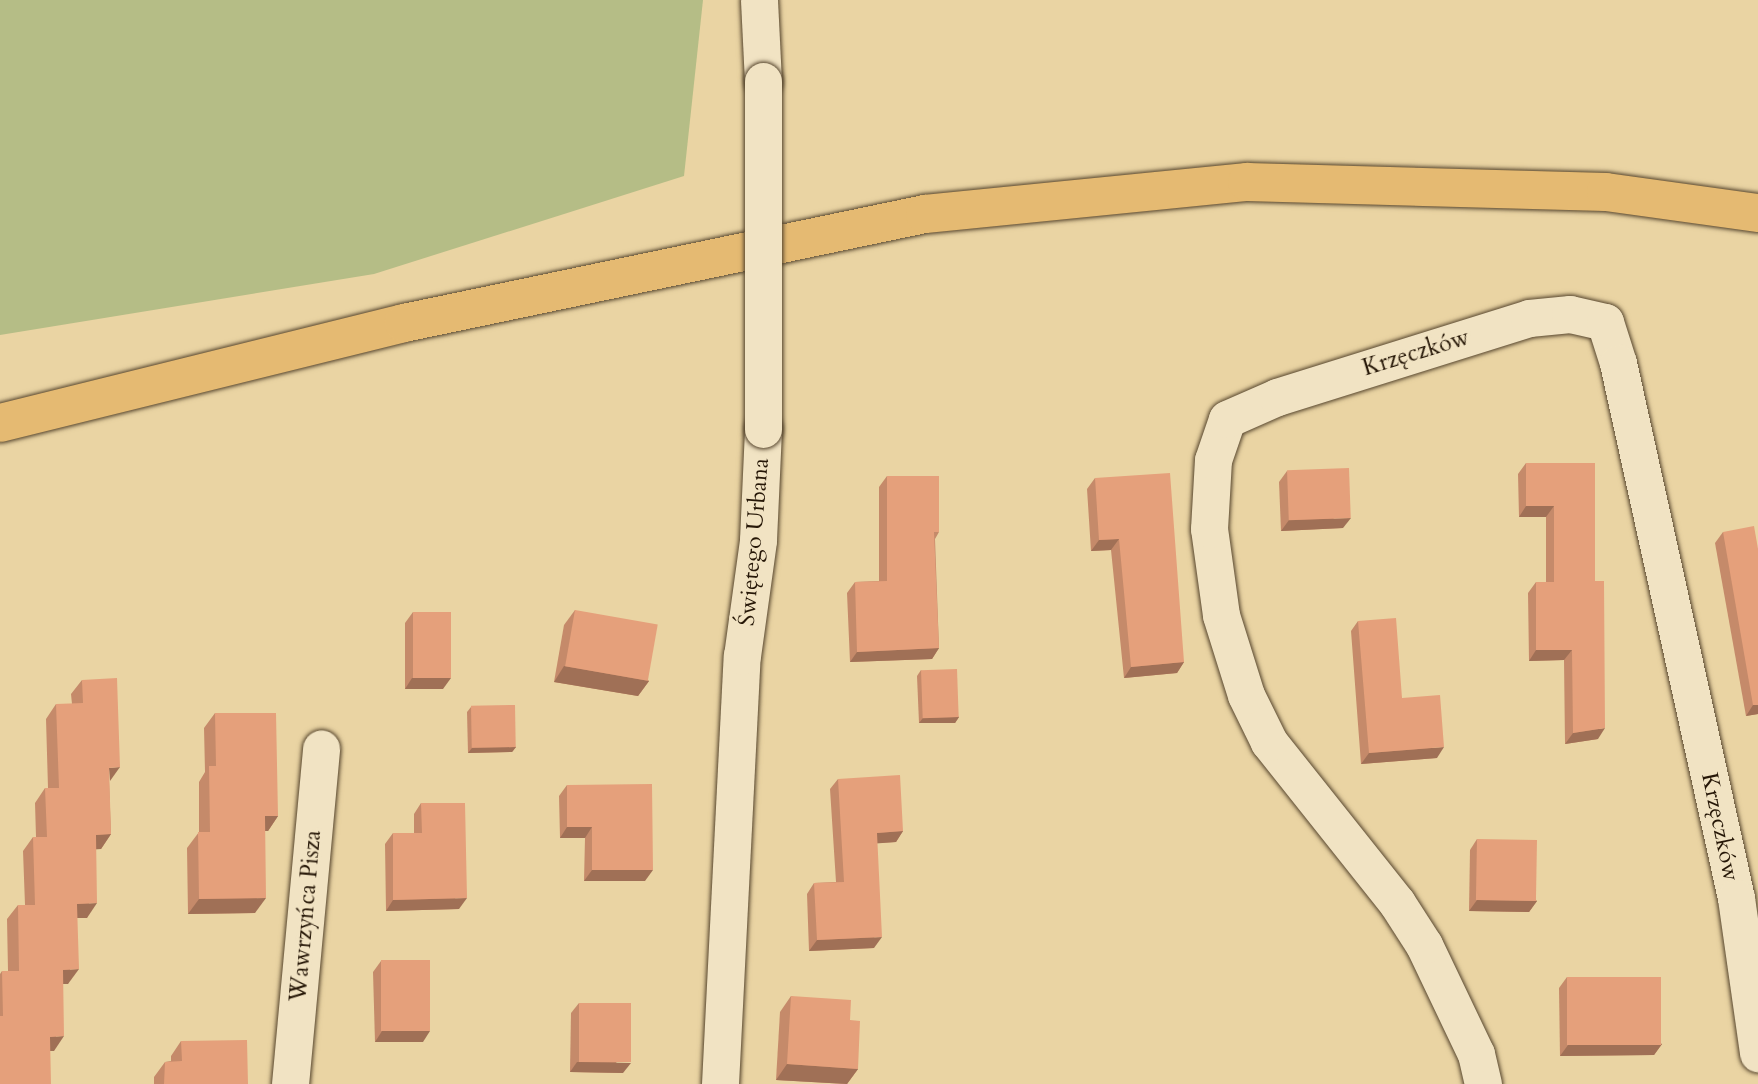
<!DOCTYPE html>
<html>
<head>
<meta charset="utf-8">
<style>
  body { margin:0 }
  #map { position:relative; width:1758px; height:1084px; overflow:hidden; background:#ead4a3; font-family:Cardo,serif }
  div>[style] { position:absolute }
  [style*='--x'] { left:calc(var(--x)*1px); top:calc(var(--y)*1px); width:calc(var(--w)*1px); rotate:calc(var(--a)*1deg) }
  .green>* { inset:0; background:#b5bd86 }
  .roads { filter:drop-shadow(0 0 2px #57462e) drop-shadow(0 0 2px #57462e) }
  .minor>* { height:37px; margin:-18.5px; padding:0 18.5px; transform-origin:18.5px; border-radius:18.5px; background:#f1e3c3 }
  .primary>* { height:38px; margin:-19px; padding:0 19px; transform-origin:19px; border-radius:19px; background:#e5ba72 }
  .bridges { filter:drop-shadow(0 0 2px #57462e) drop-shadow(0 0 2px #57462e) }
  .minor-bridge>* { height:37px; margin:-18.5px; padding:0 18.5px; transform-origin:18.5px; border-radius:18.5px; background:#f1e3c3 }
  .wall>* { inset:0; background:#c58a6a }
  .shaded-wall>* { inset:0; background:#a07056 }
  .building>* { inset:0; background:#e5a07b; transform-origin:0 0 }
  span { translate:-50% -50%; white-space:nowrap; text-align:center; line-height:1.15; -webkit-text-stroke:6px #f1e3c3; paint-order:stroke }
  .street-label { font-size:23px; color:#261707 }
</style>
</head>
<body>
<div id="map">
  <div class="green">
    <div style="clip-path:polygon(0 0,703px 0,684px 176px,374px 274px,0 335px)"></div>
  </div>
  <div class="roads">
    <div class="minor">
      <div style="--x:759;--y:0;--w:81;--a:87.2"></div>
      <div style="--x:290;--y:1084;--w:337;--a:-84.7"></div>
      <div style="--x:720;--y:1084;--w:429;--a:-87.1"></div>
      <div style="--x:742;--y:656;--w:117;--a:-82.1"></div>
      <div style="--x:758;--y:540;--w:111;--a:-87.4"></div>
      <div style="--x:1483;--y:1084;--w:31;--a:-103"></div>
      <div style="--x:1476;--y:1054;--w:121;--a:-115.5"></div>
      <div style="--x:1424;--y:945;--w:50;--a:-122.7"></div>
      <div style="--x:1397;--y:903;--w:206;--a:-128.5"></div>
      <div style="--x:1269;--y:742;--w:52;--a:-116.1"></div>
      <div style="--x:1246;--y:695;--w:84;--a:-107.4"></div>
      <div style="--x:1221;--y:615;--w:87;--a:-97.9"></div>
      <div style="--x:1209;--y:529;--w:69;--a:-86.7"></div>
      <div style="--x:1213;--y:460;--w:43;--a:-71.1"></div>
      <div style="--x:1227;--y:419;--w:55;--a:-23.7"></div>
      <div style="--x:1277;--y:397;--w:264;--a:-17.4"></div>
      <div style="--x:1529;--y:318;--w:41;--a:-5.6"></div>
      <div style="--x:1570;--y:314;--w:36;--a:13"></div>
      <div style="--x:1605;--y:322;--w:43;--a:72.4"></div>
      <div style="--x:1618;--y:363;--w:548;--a:77.56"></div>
      <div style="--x:1736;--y:898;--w:157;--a:81.9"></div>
    </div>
    <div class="primary">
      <div style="--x:0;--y:423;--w:416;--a:-13.9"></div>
      <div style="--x:404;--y:323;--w:532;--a:-11.82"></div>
      <div style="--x:925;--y:214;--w:324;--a:-5.7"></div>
      <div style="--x:1247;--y:182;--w:359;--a:1.6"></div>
      <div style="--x:1606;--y:192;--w:153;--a:7.9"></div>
    </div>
  </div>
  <div class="bridges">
    <div class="minor-bridge">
      <div style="--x:763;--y:81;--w:348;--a:90"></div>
    </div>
  </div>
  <div class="wall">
    <div style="clip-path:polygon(1526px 463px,1595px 463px,1595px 581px,1598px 739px,1565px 744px,1564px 660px,1529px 661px,1528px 593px,1536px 582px,1546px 582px,1546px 517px,1519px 517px,1518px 474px)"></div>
    <div style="clip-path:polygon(1287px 471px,1343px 528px,1281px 531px,1279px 482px)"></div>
    <div style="clip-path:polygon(887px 476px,939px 532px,935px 539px,939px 648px,932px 659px,850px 662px,847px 593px,855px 582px,879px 581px,879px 487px)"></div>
    <div style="clip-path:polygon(1095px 478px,1184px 662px,1177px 673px,1124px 678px,1111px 550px,1091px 551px,1087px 489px)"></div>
    <div style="clip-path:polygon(1723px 532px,1758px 549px,1758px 714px,1746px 716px,1715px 543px)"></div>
    <div style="clip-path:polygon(575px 610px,649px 681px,638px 696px,554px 682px,564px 625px)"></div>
    <div style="clip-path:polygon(413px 612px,443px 689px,405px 689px,405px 623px)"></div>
    <div style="clip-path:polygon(1358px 621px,1402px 698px,1437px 758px,1361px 764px,1351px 631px)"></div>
    <div style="clip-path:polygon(921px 670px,959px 717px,955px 723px,919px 723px,917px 676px)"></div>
    <div style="clip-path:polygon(82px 680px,109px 781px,111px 834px,101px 849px,96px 849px,87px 918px,77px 918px,68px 984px,63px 984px,54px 1051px,50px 1051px,0 1084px,0 974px,2px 971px,8px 971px,7px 919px,18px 905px,25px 905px,23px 851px,33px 837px,36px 837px,35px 803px,45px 788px,48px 788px,46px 719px,56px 704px,72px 704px,71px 694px)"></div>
    <div style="clip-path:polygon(471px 707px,516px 747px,512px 752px,468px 753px,467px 712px)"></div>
    <div style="clip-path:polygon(215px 713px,278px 816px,268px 831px,265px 831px,255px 913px,188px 914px,187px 848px,199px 832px,199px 782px,205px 772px,204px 728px)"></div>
    <div style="clip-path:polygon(838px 779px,903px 831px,896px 842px,877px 843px,874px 948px,809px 951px,807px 894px,814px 883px,836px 882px,830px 789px)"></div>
    <div style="clip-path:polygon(567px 785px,645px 881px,584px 881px,585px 838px,560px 838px,559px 796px)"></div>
    <div style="clip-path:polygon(421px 803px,459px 909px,386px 911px,385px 844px,393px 833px,414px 833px,414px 814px)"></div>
    <div style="clip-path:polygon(1477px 839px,1537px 901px,1529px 912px,1469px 911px,1470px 850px)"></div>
    <div style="clip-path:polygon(381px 961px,423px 1042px,375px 1042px,373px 972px)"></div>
    <div style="clip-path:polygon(1567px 977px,1662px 1044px,1654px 1055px,1560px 1056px,1559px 988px)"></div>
    <div style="clip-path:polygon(791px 996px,850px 1020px,858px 1069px,847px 1084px,776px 1080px,780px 1012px)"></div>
    <div style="clip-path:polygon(579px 1003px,623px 1073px,570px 1072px,571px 1013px)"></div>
    <div style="clip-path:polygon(181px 1041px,248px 1084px,154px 1084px,154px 1077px,165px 1062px,171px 1061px,171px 1056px)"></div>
  </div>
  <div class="shaded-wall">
    <div style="clip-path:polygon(1526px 506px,1554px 506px,1546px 517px,1519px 517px)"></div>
    <div style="clip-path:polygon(1351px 518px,1343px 528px,1281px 531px,1289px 520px)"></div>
    <div style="clip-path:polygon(1119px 539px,1111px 550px,1091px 551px,1099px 540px)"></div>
    <div style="clip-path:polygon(939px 648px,932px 659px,850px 662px,857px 652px)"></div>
    <div style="clip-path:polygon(1536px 650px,1572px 650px,1564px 660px,1529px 661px)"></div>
    <div style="clip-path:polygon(1184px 662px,1177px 673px,1124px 678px,1131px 667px)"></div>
    <div style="clip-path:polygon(564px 666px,649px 681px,638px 696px,554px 682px)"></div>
    <div style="clip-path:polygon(412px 678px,451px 678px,443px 689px,405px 689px)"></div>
    <div style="clip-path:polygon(1753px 705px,1758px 705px,1758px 714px,1746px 716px)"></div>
    <div style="clip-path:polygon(959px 717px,955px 723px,919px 723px,923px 718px)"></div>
    <div style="clip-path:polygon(1605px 728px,1598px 739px,1565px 744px,1573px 733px)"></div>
    <div style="clip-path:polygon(516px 747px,512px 752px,468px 753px,472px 748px)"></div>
    <div style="clip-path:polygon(1444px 747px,1437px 758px,1361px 764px,1369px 753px)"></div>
    <div style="clip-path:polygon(120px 767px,110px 781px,109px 768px)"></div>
    <div style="clip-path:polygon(265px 816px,278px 816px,268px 831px,254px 831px)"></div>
    <div style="clip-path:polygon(567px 827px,592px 827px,585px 838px,560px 838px)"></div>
    <div style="clip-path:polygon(903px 831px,896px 842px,869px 844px,877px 833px)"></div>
    <div style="clip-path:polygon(111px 834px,101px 849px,86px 850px,96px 835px)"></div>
    <div style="clip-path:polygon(592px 870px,653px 870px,645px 881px,584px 881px)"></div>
    <div style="clip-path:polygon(266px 898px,255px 913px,188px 914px,199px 899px)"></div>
    <div style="clip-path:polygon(467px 898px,459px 909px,386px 911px,393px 900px)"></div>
    <div style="clip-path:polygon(1477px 900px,1537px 901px,1529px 912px,1469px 911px)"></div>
    <div style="clip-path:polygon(97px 903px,87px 918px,67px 918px,77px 904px)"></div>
    <div style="clip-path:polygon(882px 937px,874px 948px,809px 951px,817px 940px)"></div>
    <div style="clip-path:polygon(79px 969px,68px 984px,52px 984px,63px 970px)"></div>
    <div style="clip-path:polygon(382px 1031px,430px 1031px,423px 1042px,375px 1042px)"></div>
    <div style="clip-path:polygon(64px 1036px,54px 1051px,39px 1051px,50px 1037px)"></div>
    <div style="clip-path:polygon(1662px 1044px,1654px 1055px,1560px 1056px,1568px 1045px)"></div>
    <div style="clip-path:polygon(577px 1062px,631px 1063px,623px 1073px,570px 1072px)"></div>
    <div style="clip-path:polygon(787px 1064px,858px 1069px,847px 1084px,776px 1080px)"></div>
  </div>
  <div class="building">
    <div style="clip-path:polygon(1526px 463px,1595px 463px,1595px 581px,1604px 581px,1605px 728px,1573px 733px,1572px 650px,1536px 650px,1536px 582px,1554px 582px,1554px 506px,1526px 506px)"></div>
    <div style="left:1349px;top:468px;width:50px;height:62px;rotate:88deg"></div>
    <div style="clip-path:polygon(1170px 473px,1184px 662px,1131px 667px,1119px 539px,1099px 540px,1095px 478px)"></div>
    <div style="clip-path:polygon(887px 476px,939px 476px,939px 532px,934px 532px,939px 648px,857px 652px,855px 582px,887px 581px)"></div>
    <div style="clip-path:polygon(1754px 526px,1758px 549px,1758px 705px,1753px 705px,1723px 532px)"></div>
    <div style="left:575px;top:610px;width:84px;height:57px;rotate:10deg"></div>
    <div style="left:413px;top:612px;width:38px;height:66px"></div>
    <div style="clip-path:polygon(1396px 618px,1402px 698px,1440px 695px,1444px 747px,1369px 753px,1358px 621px)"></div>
    <div style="left:957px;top:669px;width:48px;height:36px;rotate:88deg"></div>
    <div style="clip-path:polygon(117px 678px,120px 767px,109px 768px,111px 834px,96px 835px,97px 903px,77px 904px,79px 969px,63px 970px,64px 1036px,50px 1037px,51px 1084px,0 1084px,0 1016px,3px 1016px,2px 971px,19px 971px,18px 905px,35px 905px,33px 837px,47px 837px,45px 788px,59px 788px,56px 704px,83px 703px,82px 680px)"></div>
    <div style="left:515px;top:705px;width:42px;height:44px;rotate:89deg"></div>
    <div style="clip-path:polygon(215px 713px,276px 713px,278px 816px,265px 816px,266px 898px,199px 899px,198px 832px,210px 832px,209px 766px,216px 766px)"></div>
    <div style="clip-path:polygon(900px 775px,903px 831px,877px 833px,882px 937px,817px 940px,814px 883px,844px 882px,838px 779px)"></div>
    <div style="clip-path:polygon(652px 784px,653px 870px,592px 870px,592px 827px,567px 827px,567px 785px)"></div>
    <div style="clip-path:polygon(421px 803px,465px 803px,467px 898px,393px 900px,393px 833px,422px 833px)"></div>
    <div style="left:1477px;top:839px;width:60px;height:61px;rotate:1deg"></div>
    <div style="left:430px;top:960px;width:71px;height:49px;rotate:90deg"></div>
    <div style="left:1567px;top:977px;width:94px;height:68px"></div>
    <div style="clip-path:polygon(791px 996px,851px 1000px,850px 1020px,860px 1021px,858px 1069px,787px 1064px)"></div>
    <div style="left:579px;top:1003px;width:52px;height:59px"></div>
    <div style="clip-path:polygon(247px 1040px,248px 1084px,164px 1084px,165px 1062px,182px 1061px,181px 1041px)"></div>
  </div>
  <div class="street-label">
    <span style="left:1416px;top:353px;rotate:-17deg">Krzęczków</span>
    <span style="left:754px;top:542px;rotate:-85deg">Świętego Urbana</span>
    <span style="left:1720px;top:827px;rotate:78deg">Krzęczków</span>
    <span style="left:306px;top:916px;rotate:-85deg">Wawrzyńca Pisza</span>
  </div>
</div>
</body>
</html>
